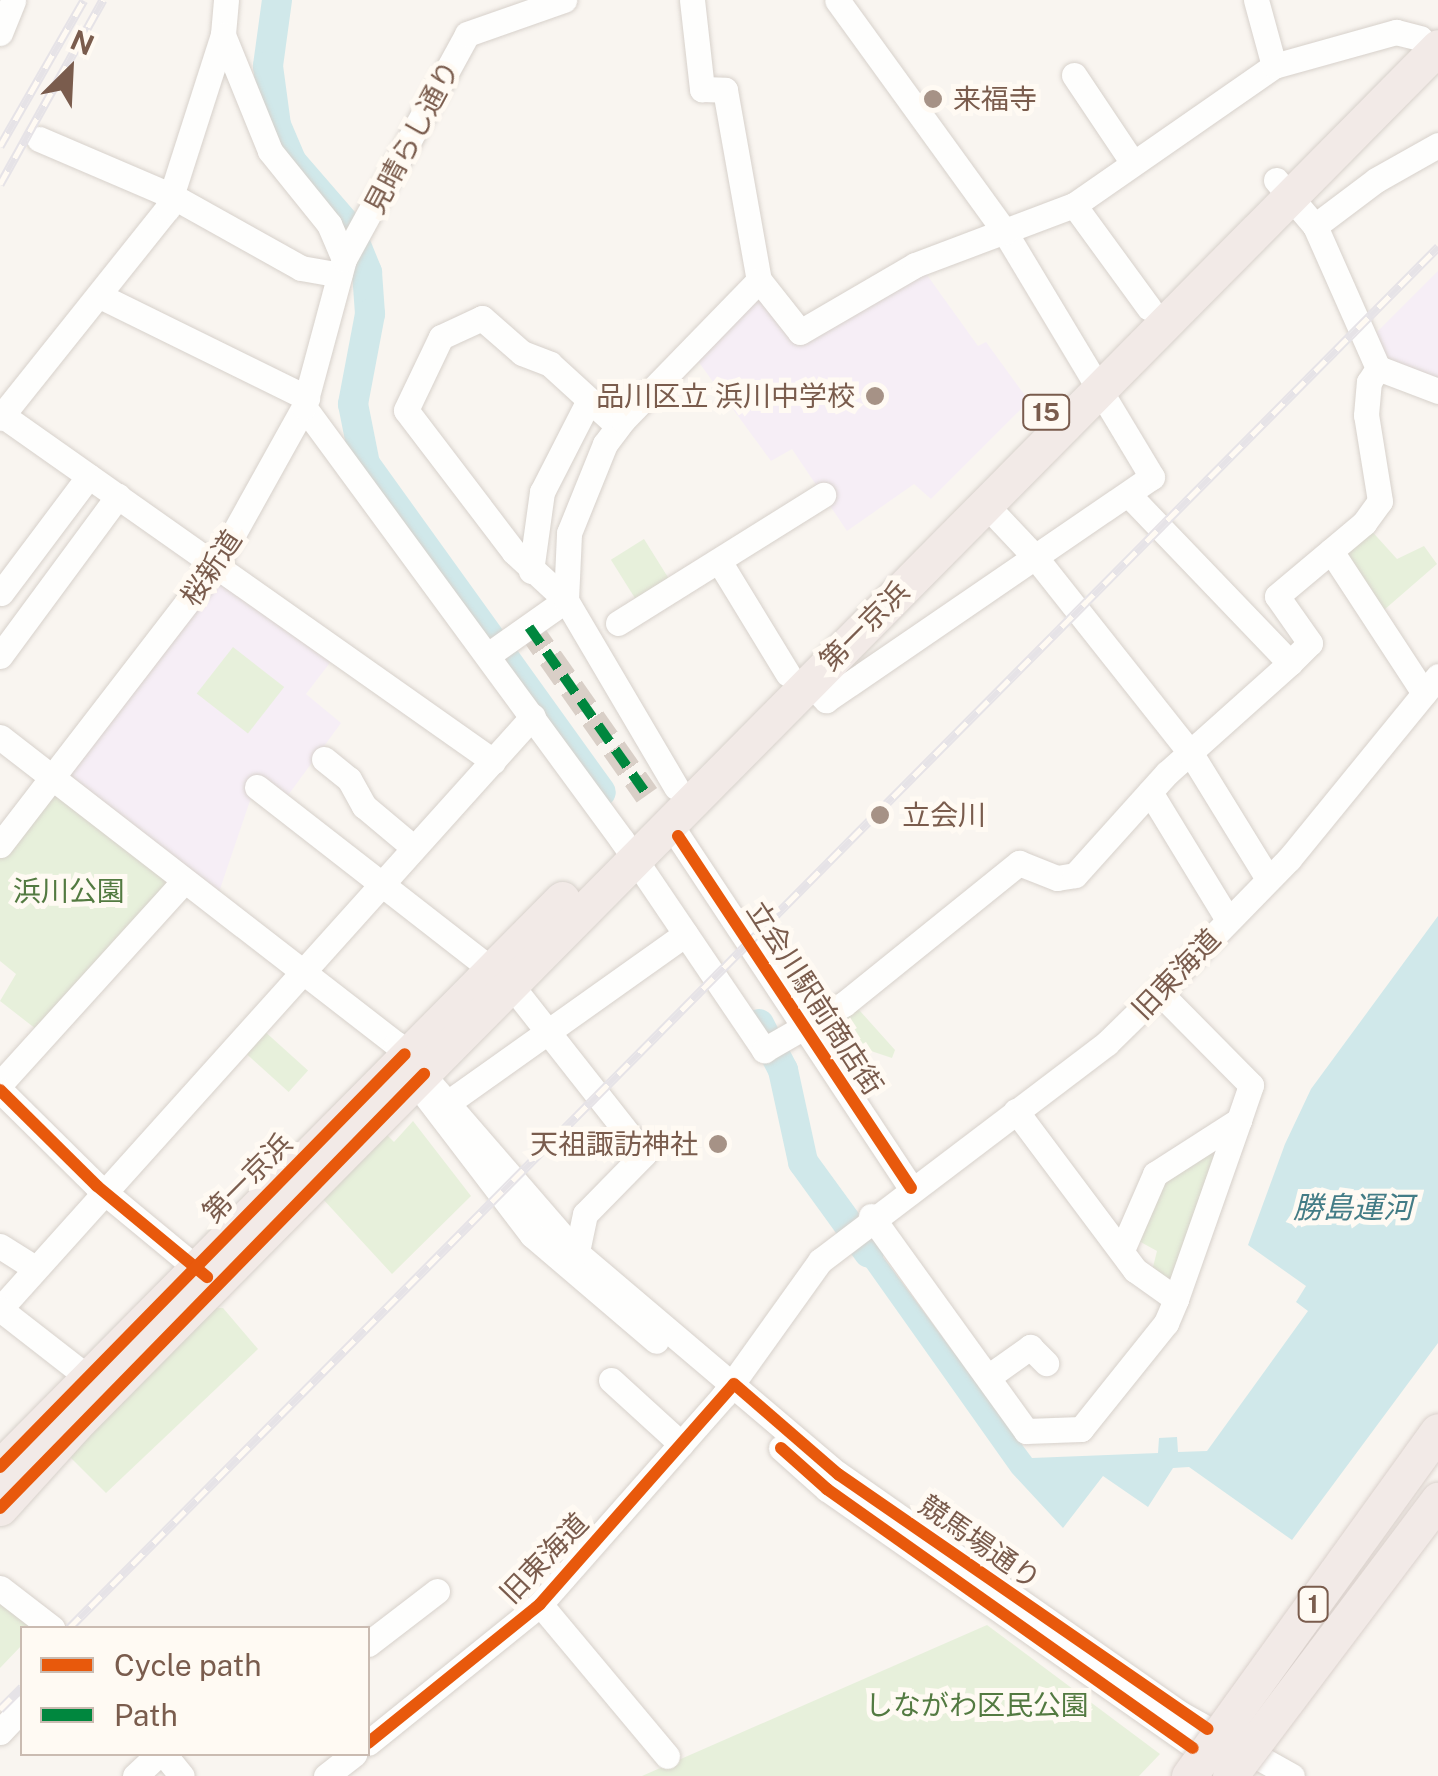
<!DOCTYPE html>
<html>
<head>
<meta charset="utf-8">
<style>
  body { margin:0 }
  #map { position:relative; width:1438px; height:1776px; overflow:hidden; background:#f9f5f0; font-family:"Public Sans","Noto Sans JP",sans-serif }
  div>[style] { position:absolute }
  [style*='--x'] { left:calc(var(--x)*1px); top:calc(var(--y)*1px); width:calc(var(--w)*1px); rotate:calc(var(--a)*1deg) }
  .education>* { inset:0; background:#f6eef6 }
  .green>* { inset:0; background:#e7f0db; transform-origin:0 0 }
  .water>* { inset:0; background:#d0e8ea }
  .river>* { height:30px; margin:-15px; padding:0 15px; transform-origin:15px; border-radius:15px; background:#d0e8ea }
  .minor-tunnel>* { height:25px; margin-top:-12.5px; transform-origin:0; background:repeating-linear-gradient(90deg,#d9cfc7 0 25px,transparent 0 37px) }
  .roads { filter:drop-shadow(0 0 2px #d7d1cb) drop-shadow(0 0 2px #d7d1cb) }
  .minor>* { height:25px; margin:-12.5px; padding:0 12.5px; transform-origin:12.5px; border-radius:12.5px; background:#fefefd }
  .highway>* { height:35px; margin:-17.5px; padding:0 17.5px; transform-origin:17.5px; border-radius:17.5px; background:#f2eae7 }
  .rail>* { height:9px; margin-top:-4.5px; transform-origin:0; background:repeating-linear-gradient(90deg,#fffaf3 0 15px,#e6e3e7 0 30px); box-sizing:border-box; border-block:2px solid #e6e3e7 }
  .bridges { filter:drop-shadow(0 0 2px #dad1cc) drop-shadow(0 0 2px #dad1cc) }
  .highway-bridge>* { height:35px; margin:-17.5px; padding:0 17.5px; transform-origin:17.5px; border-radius:17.5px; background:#f2eae7 }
  .quiet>* { height:10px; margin-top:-5px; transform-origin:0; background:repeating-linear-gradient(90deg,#00873e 0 20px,transparent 0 30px) }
  .cycleway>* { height:12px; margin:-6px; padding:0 6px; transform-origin:6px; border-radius:6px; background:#e8590c }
  .dots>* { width:28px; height:28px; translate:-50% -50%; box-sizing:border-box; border:5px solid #fffaf3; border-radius:50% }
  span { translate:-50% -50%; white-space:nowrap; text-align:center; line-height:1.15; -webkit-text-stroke:10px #fffaf3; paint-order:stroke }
  .shield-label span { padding:2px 8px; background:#fffaf3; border:2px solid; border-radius:8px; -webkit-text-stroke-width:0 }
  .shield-label { font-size:25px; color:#7a5c4d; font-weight:700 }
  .poi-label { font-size:28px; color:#7a5c4d }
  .left { translate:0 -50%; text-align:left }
  .right { translate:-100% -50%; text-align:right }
  .street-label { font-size:28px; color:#7a5c4d }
  .park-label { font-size:28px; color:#537a41 }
  .water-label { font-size:30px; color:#437c86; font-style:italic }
  .legend { position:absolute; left:20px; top:1626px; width:350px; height:130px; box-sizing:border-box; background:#fffaf3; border:2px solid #cabbb1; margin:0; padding:12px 18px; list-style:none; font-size:30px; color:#7a5c4d }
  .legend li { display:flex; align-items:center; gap:20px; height:50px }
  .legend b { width:50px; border:2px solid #cabbb1 }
  .north { position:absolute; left:20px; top:20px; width:100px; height:100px; -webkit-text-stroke:8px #fffaf3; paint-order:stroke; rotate:24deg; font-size:28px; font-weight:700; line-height:40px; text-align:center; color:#7a5c4d }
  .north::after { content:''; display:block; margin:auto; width:35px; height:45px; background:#7a5c4d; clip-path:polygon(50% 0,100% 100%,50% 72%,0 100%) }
</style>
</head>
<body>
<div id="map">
  <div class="education">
    <div style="clip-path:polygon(922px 268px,978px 346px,986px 342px,1029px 401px,931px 499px,914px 484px,847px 531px,792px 449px,771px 461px,692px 353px,754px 289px,799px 341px)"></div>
    <div style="clip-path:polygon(1438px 271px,1438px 385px,1391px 366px,1375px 334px)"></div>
    <div style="clip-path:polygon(220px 575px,335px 656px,306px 694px,341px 723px,286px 798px,257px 780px,218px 895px,70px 775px)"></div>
  </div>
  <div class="green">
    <div style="clip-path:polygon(1368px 527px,1397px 559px,1424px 546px,1437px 564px,1377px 616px,1337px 553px)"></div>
    <div style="left:644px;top:539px;width:49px;height:39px;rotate:58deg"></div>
    <div style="left:233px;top:647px;width:65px;height:59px;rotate:38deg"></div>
    <div style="clip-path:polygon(55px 791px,176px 883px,36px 1029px,0 1001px,16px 974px,0 961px,0 859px)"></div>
    <div style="clip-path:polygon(852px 1002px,895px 1050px,892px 1058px,862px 1048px,824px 1051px,809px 1030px)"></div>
    <div style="left:262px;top:1029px;width:62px;height:29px;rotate:42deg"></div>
    <div style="clip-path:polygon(413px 1121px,471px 1196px,392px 1274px,322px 1198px,386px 1134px,394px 1142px)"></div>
    <div style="clip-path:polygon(1213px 1141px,1219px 1149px,1177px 1283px,1151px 1275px,1157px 1251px,1137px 1240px,1162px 1179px)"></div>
    <div style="clip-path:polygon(212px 1308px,223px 1308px,258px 1349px,106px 1493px,67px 1454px)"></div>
    <div style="clip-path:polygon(0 1601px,36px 1628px,22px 1628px,22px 1645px,0 1668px)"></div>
    <div style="clip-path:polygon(987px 1625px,1160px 1754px,1139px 1776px,642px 1776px)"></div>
  </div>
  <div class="water">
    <div style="clip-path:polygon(1438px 916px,1438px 1343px,1292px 1540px,1189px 1467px,1173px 1468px,1148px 1507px,1103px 1476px,1063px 1528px,1012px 1473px,837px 1226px,852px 1215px,1032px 1458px,1158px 1453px,1159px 1438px,1177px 1437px,1178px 1452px,1207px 1451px,1308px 1311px,1296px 1302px,1306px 1286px,1248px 1245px,1285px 1144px,1311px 1089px)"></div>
  </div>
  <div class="river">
    <div style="--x:277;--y:0;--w:67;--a:97.8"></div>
    <div style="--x:268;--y:66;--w:60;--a:82.3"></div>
    <div style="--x:276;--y:125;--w:39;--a:67"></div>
    <div style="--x:291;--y:161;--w:89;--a:49.1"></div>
    <div style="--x:349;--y:228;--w:48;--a:67.8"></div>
    <div style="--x:367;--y:272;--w:42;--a:85.9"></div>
    <div style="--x:370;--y:314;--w:92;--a:100.7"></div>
    <div style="--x:353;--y:404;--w:61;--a:78.7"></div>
    <div style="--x:365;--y:464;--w:404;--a:54.3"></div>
    <div style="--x:759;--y:1024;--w:52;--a:62.4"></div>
    <div style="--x:783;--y:1070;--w:94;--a:77.7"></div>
    <div style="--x:803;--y:1162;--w:112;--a:54"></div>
  </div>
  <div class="minor-tunnel">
    <div style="--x:529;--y:627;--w:205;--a:54.9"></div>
  </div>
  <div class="roads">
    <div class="minor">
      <div style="--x:226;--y:0;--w:35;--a:95"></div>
      <div style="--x:223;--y:35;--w:125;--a:67.9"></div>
      <div style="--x:270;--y:151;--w:94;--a:51.1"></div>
      <div style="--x:329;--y:224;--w:38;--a:67"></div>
      <div style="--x:692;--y:0;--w:90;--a:83.6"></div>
      <div style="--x:702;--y:89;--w:23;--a:2"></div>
      <div style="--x:725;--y:90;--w:193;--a:79.9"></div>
      <div style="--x:759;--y:280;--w:66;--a:51.7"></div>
      <div style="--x:800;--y:332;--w:133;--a:-30.2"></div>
      <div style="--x:915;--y:265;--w:170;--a:-20.7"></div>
      <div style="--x:1074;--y:205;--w:244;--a:-34.8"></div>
      <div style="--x:1274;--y:66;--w:127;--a:-15.6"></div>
      <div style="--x:1396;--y:32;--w:25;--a:14"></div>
      <div style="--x:1256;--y:0;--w:68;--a:74.7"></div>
      <div style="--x:0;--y:33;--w:35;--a:-68"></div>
      <div style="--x:1074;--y:75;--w:106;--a:56.2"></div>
      <div style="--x:39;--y:139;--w:147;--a:23.2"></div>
      <div style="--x:174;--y:197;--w:145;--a:29.2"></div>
      <div style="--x:301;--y:268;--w:39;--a:10"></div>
      <div style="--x:1276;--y:180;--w:60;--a:49.7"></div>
      <div style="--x:1315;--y:226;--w:155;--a:66.1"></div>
      <div style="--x:1378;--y:368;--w:64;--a:21"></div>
      <div style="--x:1074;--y:205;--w:127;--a:53.9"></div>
      <div style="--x:1315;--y:226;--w:76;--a:-37"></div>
      <div style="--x:1376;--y:180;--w:71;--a:-29.4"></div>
      <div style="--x:100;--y:296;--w:231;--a:26.2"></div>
      <div style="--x:304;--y:407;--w:537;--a:53.71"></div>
      <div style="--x:622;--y:840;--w:254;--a:55.9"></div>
      <div style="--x:764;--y:1050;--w:92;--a:-29.9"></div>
      <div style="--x:844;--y:1004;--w:225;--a:-38.9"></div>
      <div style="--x:1019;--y:863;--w:41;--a:21.5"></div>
      <div style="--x:1057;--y:878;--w:18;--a:-9"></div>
      <div style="--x:1075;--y:875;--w:137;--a:-48"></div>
      <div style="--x:1167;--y:773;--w:165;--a:-41.8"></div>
      <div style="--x:1290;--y:663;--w:233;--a:-133.8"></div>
      <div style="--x:2;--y:415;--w:601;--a:35.17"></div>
      <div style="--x:0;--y:418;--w:268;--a:-51.4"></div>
      <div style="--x:167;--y:209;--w:183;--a:-72.2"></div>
      <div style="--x:985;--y:504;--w:74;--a:46.6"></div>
      <div style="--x:1036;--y:558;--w:248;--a:51.6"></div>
      <div style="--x:1190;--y:752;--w:149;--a:58.4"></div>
      <div style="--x:1331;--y:551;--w:170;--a:56.8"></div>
      <div style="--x:719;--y:561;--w:132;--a:58.6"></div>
      <div style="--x:531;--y:571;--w:80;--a:-82.1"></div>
      <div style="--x:542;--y:492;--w:103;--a:-62.9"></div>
      <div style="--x:1;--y:593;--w:146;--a:-53.1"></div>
      <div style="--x:618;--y:623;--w:242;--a:-32"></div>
      <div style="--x:488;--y:655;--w:95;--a:-35.2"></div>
      <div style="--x:566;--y:600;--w:71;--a:-137.3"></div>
      <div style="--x:514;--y:552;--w:178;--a:-127.3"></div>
      <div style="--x:406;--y:410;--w:81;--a:-64.4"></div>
      <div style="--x:441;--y:337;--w:45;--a:-24.9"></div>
      <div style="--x:482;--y:318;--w:53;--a:41.2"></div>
      <div style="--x:522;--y:353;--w:30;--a:21"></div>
      <div style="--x:550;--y:364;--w:92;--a:42.4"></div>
      <div style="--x:0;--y:656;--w:199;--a:-53.6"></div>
      <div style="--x:1290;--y:663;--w:28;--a:-45"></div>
      <div style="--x:1310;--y:643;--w:57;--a:-125.1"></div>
      <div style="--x:1277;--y:596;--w:114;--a:-40"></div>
      <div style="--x:1364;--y:523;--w:27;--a:-54"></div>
      <div style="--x:1380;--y:501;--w:87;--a:-99.2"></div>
      <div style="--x:1366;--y:415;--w:33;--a:-85"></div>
      <div style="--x:1369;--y:382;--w:17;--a:-57"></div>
      <div style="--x:809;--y:682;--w:25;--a:47"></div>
      <div style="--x:826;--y:700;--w:395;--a:-34.4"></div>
      <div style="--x:1152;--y:477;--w:286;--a:-121"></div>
      <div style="--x:1005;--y:232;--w:286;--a:-125.9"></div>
      <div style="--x:0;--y:737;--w:501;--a:37.78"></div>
      <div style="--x:396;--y:1044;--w:276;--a:49.1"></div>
      <div style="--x:577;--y:1253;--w:342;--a:40.3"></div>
      <div style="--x:838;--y:1474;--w:419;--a:35"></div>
      <div style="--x:1181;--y:1714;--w:127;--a:29.2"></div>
      <div style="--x:324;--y:759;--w:32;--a:39"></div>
      <div style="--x:349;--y:779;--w:31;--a:61"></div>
      <div style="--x:364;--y:806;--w:65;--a:40"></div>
      <div style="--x:257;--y:787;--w:296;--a:37.9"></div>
      <div style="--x:676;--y:787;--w:217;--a:-120.5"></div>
      <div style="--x:566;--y:600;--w:67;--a:-87.4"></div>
      <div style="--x:569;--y:533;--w:96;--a:-68"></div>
      <div style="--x:605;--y:444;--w:30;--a:-53"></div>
      <div style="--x:623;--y:420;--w:195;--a:-45.8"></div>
      <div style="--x:1150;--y:792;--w:150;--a:58.6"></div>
      <div style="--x:678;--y:836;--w:422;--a:56.5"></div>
      <div style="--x:0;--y:845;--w:354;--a:-52.4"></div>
      <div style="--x:216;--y:565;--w:181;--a:-60.9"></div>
      <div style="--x:304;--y:407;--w:153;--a:-74.9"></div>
      <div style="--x:344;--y:259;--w:256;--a:-61.3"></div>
      <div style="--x:467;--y:34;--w:103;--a:-19.3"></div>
      <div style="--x:511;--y:985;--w:215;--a:51.8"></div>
      <div style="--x:644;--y:1154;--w:84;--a:134.5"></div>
      <div style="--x:585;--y:1214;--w:40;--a:102"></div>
      <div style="--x:0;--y:1084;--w:274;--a:-47.8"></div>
      <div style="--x:0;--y:1090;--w:136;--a:44.7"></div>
      <div style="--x:97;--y:1186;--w:143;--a:39.6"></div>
      <div style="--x:422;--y:1091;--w:181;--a:52.6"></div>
      <div style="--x:532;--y:1235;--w:163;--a:40.5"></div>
      <div style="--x:449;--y:1102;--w:290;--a:-35.4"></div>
      <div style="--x:871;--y:1216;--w:265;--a:54.2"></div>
      <div style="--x:1026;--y:1431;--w:55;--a:-2.1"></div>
      <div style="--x:1081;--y:1429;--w:136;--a:-51.3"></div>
      <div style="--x:1166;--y:1323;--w:26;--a:-67"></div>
      <div style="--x:1176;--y:1299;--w:50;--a:-144.7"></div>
      <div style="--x:1135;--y:1270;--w:199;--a:-126.8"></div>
      <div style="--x:0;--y:1246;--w:41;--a:32.2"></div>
      <div style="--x:1122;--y:1250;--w:83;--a:-66.5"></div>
      <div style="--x:1155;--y:1174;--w:100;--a:-32.7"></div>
      <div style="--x:1239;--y:1120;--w:37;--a:-71"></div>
      <div style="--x:1251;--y:1085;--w:131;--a:-134.7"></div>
      <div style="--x:1176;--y:1299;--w:190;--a:-70.6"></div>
      <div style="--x:0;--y:1309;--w:797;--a:-48.05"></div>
      <div style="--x:0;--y:1309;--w:109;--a:37.9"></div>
      <div style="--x:988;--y:1377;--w:52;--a:-35.5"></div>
      <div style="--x:1030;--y:1347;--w:23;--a:45"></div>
      <div style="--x:611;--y:1380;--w:95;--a:42.4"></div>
      <div style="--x:781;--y:1448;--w:62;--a:41.7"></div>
      <div style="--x:827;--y:1489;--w:478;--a:35"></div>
      <div style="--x:0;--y:1588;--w:66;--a:37.6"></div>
      <div style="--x:540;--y:1604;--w:198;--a:50.1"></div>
      <div style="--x:368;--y:1644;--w:87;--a:-37.5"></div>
      <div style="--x:0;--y:1732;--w:33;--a:-47"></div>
      <div style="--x:368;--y:1743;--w:221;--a:-38.9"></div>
      <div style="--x:540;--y:1604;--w:278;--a:-48.6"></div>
      <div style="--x:724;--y:1395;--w:165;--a:-54.4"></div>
      <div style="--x:820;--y:1261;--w:360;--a:-37.2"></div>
      <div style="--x:1107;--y:1043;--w:73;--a:-44.4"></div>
      <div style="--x:1159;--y:992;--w:186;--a:-45.7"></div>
      <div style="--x:1289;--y:859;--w:236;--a:-50.8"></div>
      <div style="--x:164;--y:1754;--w:28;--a:51"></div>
      <div style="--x:135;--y:1776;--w:33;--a:-43"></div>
      <div style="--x:326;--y:1776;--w:36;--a:-38"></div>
    </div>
    <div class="highway">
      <div style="--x:0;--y:1467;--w:799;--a:-45.3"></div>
      <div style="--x:0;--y:1508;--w:112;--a:-47.9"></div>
      <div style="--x:75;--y:1425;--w:1938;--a:-45.31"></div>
    </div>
  </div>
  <div class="rail">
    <div style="--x:0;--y:146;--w:168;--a:-60.1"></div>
    <div style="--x:0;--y:184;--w:211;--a:-60.8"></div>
    <div style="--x:69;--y:1628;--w:1945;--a:-45.25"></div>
    <div style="--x:0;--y:1709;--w:31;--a:-45"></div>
  </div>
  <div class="bridges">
    <div class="highway-bridge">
      <div style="--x:1189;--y:1776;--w:425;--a:-54.2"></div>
      <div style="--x:1230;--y:1776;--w:346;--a:-53"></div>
    </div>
  </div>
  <div class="quiet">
    <div style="--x:529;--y:627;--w:205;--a:54.9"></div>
  </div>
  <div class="cycleway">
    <div style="--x:678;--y:836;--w:422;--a:56.5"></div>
    <div style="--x:0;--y:1090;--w:136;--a:44.7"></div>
    <div style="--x:97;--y:1186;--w:143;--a:39.6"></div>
    <div style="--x:781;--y:1448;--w:62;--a:41.7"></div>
    <div style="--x:827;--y:1489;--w:448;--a:35.3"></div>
    <div style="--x:0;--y:1467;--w:578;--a:-45.56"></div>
    <div style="--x:0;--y:1508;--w:607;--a:-45.67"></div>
    <div style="--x:368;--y:1743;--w:221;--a:-38.9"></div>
    <div style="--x:540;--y:1604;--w:293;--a:-48.6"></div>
    <div style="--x:734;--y:1384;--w:138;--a:40.9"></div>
    <div style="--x:838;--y:1474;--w:449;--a:34.6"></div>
  </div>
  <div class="dots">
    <div style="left:933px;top:99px;background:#a69286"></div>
    <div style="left:875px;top:396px;background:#a69286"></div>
    <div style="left:880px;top:815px;background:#a69286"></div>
    <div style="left:718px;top:1144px;background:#a69286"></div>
  </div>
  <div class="shield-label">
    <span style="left:1046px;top:412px">15</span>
    <span style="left:1313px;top:1604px">1</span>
  </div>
  <div class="poi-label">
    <span class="left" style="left:953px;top:99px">来福寺</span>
    <span class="right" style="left:855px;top:396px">品川区立 浜川中学校</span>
    <span class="left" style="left:902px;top:815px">立会川</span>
    <span class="right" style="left:698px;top:1144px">天祖諏訪神社</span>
  </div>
  <div class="street-label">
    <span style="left:412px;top:137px;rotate:-62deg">見晴らし通り</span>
    <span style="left:211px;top:568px;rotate:-56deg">桜新道</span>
    <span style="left:864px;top:626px;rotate:-45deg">第一京浜</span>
    <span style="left:1176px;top:974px;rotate:-46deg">旧東海道</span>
    <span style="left:815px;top:998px;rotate:57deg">立会川駅前商店街</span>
    <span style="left:247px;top:1178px;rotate:-45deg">第一京浜</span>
    <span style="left:980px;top:1542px;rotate:35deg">競馬場通り</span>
    <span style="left:544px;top:1558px;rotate:-46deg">旧東海道</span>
  </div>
  <div class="park-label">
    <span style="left:69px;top:891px">浜川公園</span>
    <span style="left:977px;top:1705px">しながわ区民公園</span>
  </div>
  <div class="water-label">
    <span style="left:1353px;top:1207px">勝島運河</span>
  </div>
  <ul class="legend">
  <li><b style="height:12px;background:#e8590c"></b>Cycle path</li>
  <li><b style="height:12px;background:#00873e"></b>Path</li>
  </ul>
  <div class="north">N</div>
</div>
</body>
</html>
